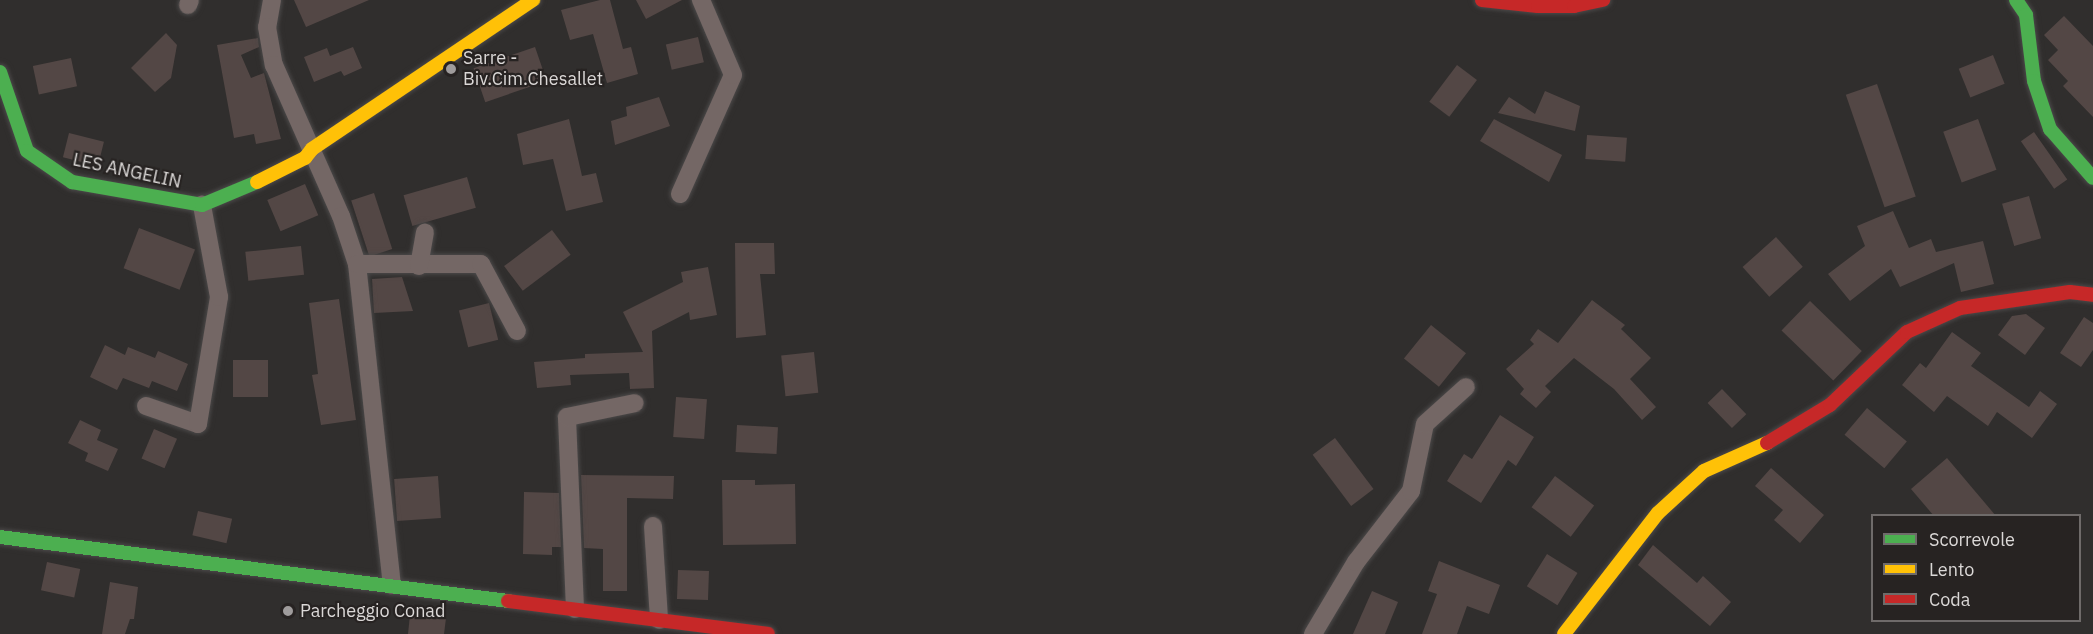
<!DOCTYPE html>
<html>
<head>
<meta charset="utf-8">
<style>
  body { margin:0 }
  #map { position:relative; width:2093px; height:634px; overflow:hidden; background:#302e2d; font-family:"IBM Plex Sans",sans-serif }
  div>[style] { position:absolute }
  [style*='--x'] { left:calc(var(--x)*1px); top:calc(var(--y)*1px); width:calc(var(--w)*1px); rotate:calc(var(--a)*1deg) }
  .building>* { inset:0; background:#534745; transform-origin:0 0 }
  .roads { filter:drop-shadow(0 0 2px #4b4949) drop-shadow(0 0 2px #4b4949) }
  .street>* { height:18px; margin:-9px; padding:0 9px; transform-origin:9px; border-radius:9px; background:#746765 }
  .fast>* { height:14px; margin:-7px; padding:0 7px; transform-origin:7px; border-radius:7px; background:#4caf50 }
  .slow>* { height:14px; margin:-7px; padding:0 7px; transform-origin:7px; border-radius:7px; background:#ffc107 }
  .jam>* { height:14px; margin:-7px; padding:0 7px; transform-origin:7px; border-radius:7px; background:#c62828 }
  .dots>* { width:16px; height:16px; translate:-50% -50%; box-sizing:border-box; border:3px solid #272322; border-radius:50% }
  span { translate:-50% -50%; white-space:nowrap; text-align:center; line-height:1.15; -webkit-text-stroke:4.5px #272322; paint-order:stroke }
  .poi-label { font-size:18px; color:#dbd8d7 }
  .left { translate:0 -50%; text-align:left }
  .street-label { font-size:18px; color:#dbd8d7 }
  .legend { position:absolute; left:1871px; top:514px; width:210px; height:108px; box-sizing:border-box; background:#272322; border:2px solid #6f6b6a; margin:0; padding:8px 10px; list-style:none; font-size:18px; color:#dbd8d7 }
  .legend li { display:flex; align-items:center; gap:12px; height:30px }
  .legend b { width:30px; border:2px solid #6f6b6a }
</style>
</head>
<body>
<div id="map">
  <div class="building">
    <div style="clip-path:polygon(294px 0,369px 0,306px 27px)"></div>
    <div style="clip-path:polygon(600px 0,610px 0,623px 49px,631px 47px,638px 74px,607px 83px,593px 34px,570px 40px,561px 10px)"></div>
    <div style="clip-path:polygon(636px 0,682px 0,646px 19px)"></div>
    <div style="clip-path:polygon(2064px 16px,2093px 46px,2093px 117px,2063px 86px,2068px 81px,2048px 60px,2058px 50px,2044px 35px)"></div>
    <div style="clip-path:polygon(166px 33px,177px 45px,171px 78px,155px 92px,131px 68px)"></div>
    <div style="left:698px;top:37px;width:26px;height:33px;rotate:77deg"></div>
    <div style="clip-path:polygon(258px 38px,259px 47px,241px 55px,251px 78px,264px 73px,281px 139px,256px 144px,254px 134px,234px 138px,217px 45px)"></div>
    <div style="clip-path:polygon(353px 47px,362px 68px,344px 76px,341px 71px,314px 82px,304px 57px,327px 48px,330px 56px)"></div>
    <div style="left:535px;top:47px;width:36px;height:65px;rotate:71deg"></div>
    <div style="left:1993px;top:55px;width:31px;height:37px;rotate:68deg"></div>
    <div style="left:71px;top:58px;width:29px;height:39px;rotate:78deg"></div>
    <div style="left:1457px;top:65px;width:25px;height:46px;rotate:37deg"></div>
    <div style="left:1877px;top:84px;width:119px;height:33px;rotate:71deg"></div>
    <div style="clip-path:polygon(1545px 91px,1580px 106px,1575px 131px,1498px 113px,1509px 97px,1535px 114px)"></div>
    <div style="clip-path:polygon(659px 97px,670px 126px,615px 145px,611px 121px,627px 116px,626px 107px)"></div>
    <div style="clip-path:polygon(569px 119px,582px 176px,596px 173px,603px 202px,566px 211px,553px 159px,523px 165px,517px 134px)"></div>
    <div style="clip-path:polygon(1494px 119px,1562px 155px,1549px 182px,1480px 141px)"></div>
    <div style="left:1978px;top:119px;width:54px;height:37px;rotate:70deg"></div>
    <div style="left:2034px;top:132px;width:58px;height:16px;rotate:55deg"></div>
    <div style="left:69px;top:133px;width:36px;height:25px;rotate:14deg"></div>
    <div style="left:1587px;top:135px;width:40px;height:24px;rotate:4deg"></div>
    <div style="left:467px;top:177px;width:32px;height:66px;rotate:74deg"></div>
    <div style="left:305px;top:184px;width:34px;height:41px;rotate:67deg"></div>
    <div style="left:374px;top:193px;width:59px;height:24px;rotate:72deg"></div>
    <div style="left:2029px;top:196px;width:44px;height:28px;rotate:74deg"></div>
    <div style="clip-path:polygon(1893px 211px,1909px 248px,1931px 239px,1936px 252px,1983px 241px,1994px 284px,1961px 292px,1954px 263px,1900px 287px,1891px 269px,1850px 301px,1828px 274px,1865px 246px,1857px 226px)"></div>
    <div style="left:139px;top:228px;width:60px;height:43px;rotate:21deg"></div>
    <div style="left:552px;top:230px;width:31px;height:60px;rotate:53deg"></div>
    <div style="left:1776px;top:237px;width:40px;height:45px;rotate:48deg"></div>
    <div style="clip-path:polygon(735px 243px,774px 243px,775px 274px,760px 274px,766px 335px,736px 338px)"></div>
    <div style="left:301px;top:246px;width:29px;height:56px;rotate:84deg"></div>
    <div style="clip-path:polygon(708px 267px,717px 315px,690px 320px,689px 312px,652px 331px,654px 388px,630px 389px,629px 373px,570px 375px,571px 385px,537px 388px,534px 362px,585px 358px,585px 354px,643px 352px,623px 312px,683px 282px,681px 272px)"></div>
    <div style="clip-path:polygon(402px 277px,413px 311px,374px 313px,372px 279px)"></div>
    <div style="clip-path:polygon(339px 299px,356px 420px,321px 425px,312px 375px,318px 374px,309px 303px)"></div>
    <div style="clip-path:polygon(1592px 300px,1625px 325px,1621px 329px,1651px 358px,1630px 379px,1656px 407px,1642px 420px,1614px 389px,1574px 358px,1545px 386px,1551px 392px,1536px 408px,1520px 394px,1524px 389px,1506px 369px,1534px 344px,1530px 340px,1538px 329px,1558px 343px)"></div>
    <div style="left:1810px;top:301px;width:72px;height:41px;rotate:44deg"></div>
    <div style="left:489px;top:303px;width:38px;height:31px;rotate:76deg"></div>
    <div style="clip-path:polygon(2026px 314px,2045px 328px,2025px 355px,1998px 335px,2012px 316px)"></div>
    <div style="clip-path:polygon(2084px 317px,2093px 323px,2093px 350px,2081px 367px,2060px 353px)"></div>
    <div style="left:1431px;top:325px;width:45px;height:43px;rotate:39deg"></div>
    <div style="clip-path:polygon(1952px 332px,1981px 353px,1971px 366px,2029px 407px,2040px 391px,2057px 404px,2032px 438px,1997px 412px,1988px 426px,1947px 396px,1934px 412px,1902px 385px,1920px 363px,1926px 368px)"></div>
    <div style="clip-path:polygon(105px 345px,125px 355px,128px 347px,155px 358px,158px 351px,188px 364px,177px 391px,152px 381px,149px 388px,123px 378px,117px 390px,90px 377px)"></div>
    <div style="left:814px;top:352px;width:41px;height:33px;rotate:84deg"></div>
    <div style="left:233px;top:360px;width:35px;height:37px"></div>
    <div style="left:1722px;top:389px;width:35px;height:20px;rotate:46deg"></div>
    <div style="left:676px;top:397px;width:31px;height:40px;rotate:4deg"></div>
    <div style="left:1867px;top:408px;width:52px;height:35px;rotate:40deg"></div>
    <div style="clip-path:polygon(1500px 415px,1534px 437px,1516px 466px,1508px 460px,1481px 503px,1447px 481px,1464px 454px,1472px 459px)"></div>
    <div style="clip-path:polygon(80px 420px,101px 430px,97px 440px,118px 449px,108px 471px,85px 461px,88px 453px,68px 443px)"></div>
    <div style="left:737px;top:425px;width:41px;height:27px;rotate:3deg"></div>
    <div style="left:154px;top:429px;width:25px;height:32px;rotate:23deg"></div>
    <div style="left:1335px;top:438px;width:64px;height:28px;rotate:53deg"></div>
    <div style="clip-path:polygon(1947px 458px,1996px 516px,1934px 516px,1911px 489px)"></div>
    <div style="clip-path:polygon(1771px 468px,1824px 515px,1800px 543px,1774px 520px,1783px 510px,1755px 486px)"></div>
    <div style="clip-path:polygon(581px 475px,674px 476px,673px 499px,627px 498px,627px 591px,603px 591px,603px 549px,584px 548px)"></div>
    <div style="left:438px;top:476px;width:42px;height:44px;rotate:86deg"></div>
    <div style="left:1555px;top:476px;width:49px;height:39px;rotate:37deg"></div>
    <div style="clip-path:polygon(722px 480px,755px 480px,755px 485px,795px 484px,796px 544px,723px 545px)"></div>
    <div style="clip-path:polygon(524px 492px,559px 493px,561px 547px,552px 547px,552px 555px,523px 554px)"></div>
    <div style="left:198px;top:511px;width:35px;height:25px;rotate:13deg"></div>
    <div style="clip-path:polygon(1653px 545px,1697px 583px,1703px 576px,1731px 602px,1710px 626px,1638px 565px)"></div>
    <div style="left:1547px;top:554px;width:36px;height:38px;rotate:32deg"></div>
    <div style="clip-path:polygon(1439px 561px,1500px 585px,1489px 614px,1467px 606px,1457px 634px,1422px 634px,1437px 594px,1428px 591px)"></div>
    <div style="left:47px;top:562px;width:34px;height:29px;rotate:12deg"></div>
    <div style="left:678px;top:570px;width:31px;height:29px;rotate:2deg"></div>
    <div style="clip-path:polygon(110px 582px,138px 587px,134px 619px,130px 619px,125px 634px,102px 634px)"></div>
    <div style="clip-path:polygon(1372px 591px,1398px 602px,1385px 634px,1353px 634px)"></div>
    <div style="clip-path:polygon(410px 615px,446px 618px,444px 634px,408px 634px)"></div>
  </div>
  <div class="roads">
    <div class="street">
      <div style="--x:272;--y:0;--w:27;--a:100"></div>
      <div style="--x:267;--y:27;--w:39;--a:80"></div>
      <div style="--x:274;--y:65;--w:165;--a:66.1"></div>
      <div style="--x:341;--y:216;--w:51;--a:71.6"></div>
      <div style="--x:357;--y:264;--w:323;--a:83.8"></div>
      <div style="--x:188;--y:5;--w:5;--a:-68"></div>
      <div style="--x:680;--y:194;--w:130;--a:-66"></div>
      <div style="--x:733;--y:75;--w:82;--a:-113.1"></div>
      <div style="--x:357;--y:264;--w:124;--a:0"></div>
      <div style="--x:481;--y:264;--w:76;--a:61.8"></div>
      <div style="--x:419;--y:266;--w:34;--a:-80"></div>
      <div style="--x:146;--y:406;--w:55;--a:19.1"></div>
      <div style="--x:198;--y:424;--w:129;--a:-80.6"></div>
      <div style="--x:219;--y:297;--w:94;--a:-100.5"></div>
      <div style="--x:653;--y:526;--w:94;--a:86.3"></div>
      <div style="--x:575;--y:609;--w:192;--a:-92.4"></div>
      <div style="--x:567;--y:417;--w:69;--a:-11.6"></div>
      <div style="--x:1313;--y:634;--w:84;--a:-59.2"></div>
      <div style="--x:1356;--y:562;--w:90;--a:-52.2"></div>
      <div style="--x:1411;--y:491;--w:68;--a:-78.2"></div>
      <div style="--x:1425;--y:424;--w:55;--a:-42.1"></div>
    </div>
    <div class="fast">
      <div style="--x:2016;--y:0;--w:18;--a:56"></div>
      <div style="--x:2026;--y:15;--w:66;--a:83.1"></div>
      <div style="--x:2034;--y:81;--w:51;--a:71.6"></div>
      <div style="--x:2050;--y:129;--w:65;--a:48.7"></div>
      <div style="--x:0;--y:72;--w:83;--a:71.1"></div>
      <div style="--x:27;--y:151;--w:55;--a:34.6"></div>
      <div style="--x:72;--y:182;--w:132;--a:10"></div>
      <div style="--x:202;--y:205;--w:60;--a:-22.7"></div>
      <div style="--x:0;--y:537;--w:512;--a:7.18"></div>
    </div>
    <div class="slow">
      <div style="--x:257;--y:182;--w:54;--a:-26.6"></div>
      <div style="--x:305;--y:158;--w:11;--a:-52"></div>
      <div style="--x:312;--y:149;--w:267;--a:-34"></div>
      <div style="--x:1564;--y:634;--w:153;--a:-52.2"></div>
      <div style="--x:1658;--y:513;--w:62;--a:-42.4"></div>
      <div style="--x:1704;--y:471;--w:69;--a:-24"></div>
    </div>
    <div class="jam">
      <div style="--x:1482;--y:0;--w:56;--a:6.1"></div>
      <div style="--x:1538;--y:6;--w:36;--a:0"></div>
      <div style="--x:1574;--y:6;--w:30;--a:-12"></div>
      <div style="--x:1767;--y:443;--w:74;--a:-31.1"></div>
      <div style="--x:1830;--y:405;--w:106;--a:-43.5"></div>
      <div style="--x:1907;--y:332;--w:58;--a:-24.4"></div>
      <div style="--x:1960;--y:308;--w:111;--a:-8.3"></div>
      <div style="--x:2070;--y:292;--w:23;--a:7"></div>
      <div style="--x:508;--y:601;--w:262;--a:7.2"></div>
    </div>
  </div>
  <div class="dots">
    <div style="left:451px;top:69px;background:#9f9c9c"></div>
    <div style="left:288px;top:611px;background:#9f9c9c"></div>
  </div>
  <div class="poi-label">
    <span class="left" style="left:463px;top:69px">Sarre -<br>Biv.Cim.Chesallet</span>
    <span class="left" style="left:300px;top:611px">Parcheggio Conad</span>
  </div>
  <div class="street-label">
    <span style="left:127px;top:171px;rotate:12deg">LES ANGELIN</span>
  </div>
  <ul class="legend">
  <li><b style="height:8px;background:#4caf50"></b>Scorrevole</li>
  <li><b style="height:8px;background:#ffc107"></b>Lento</li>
  <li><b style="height:8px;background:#c62828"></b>Coda</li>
  </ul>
</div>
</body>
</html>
